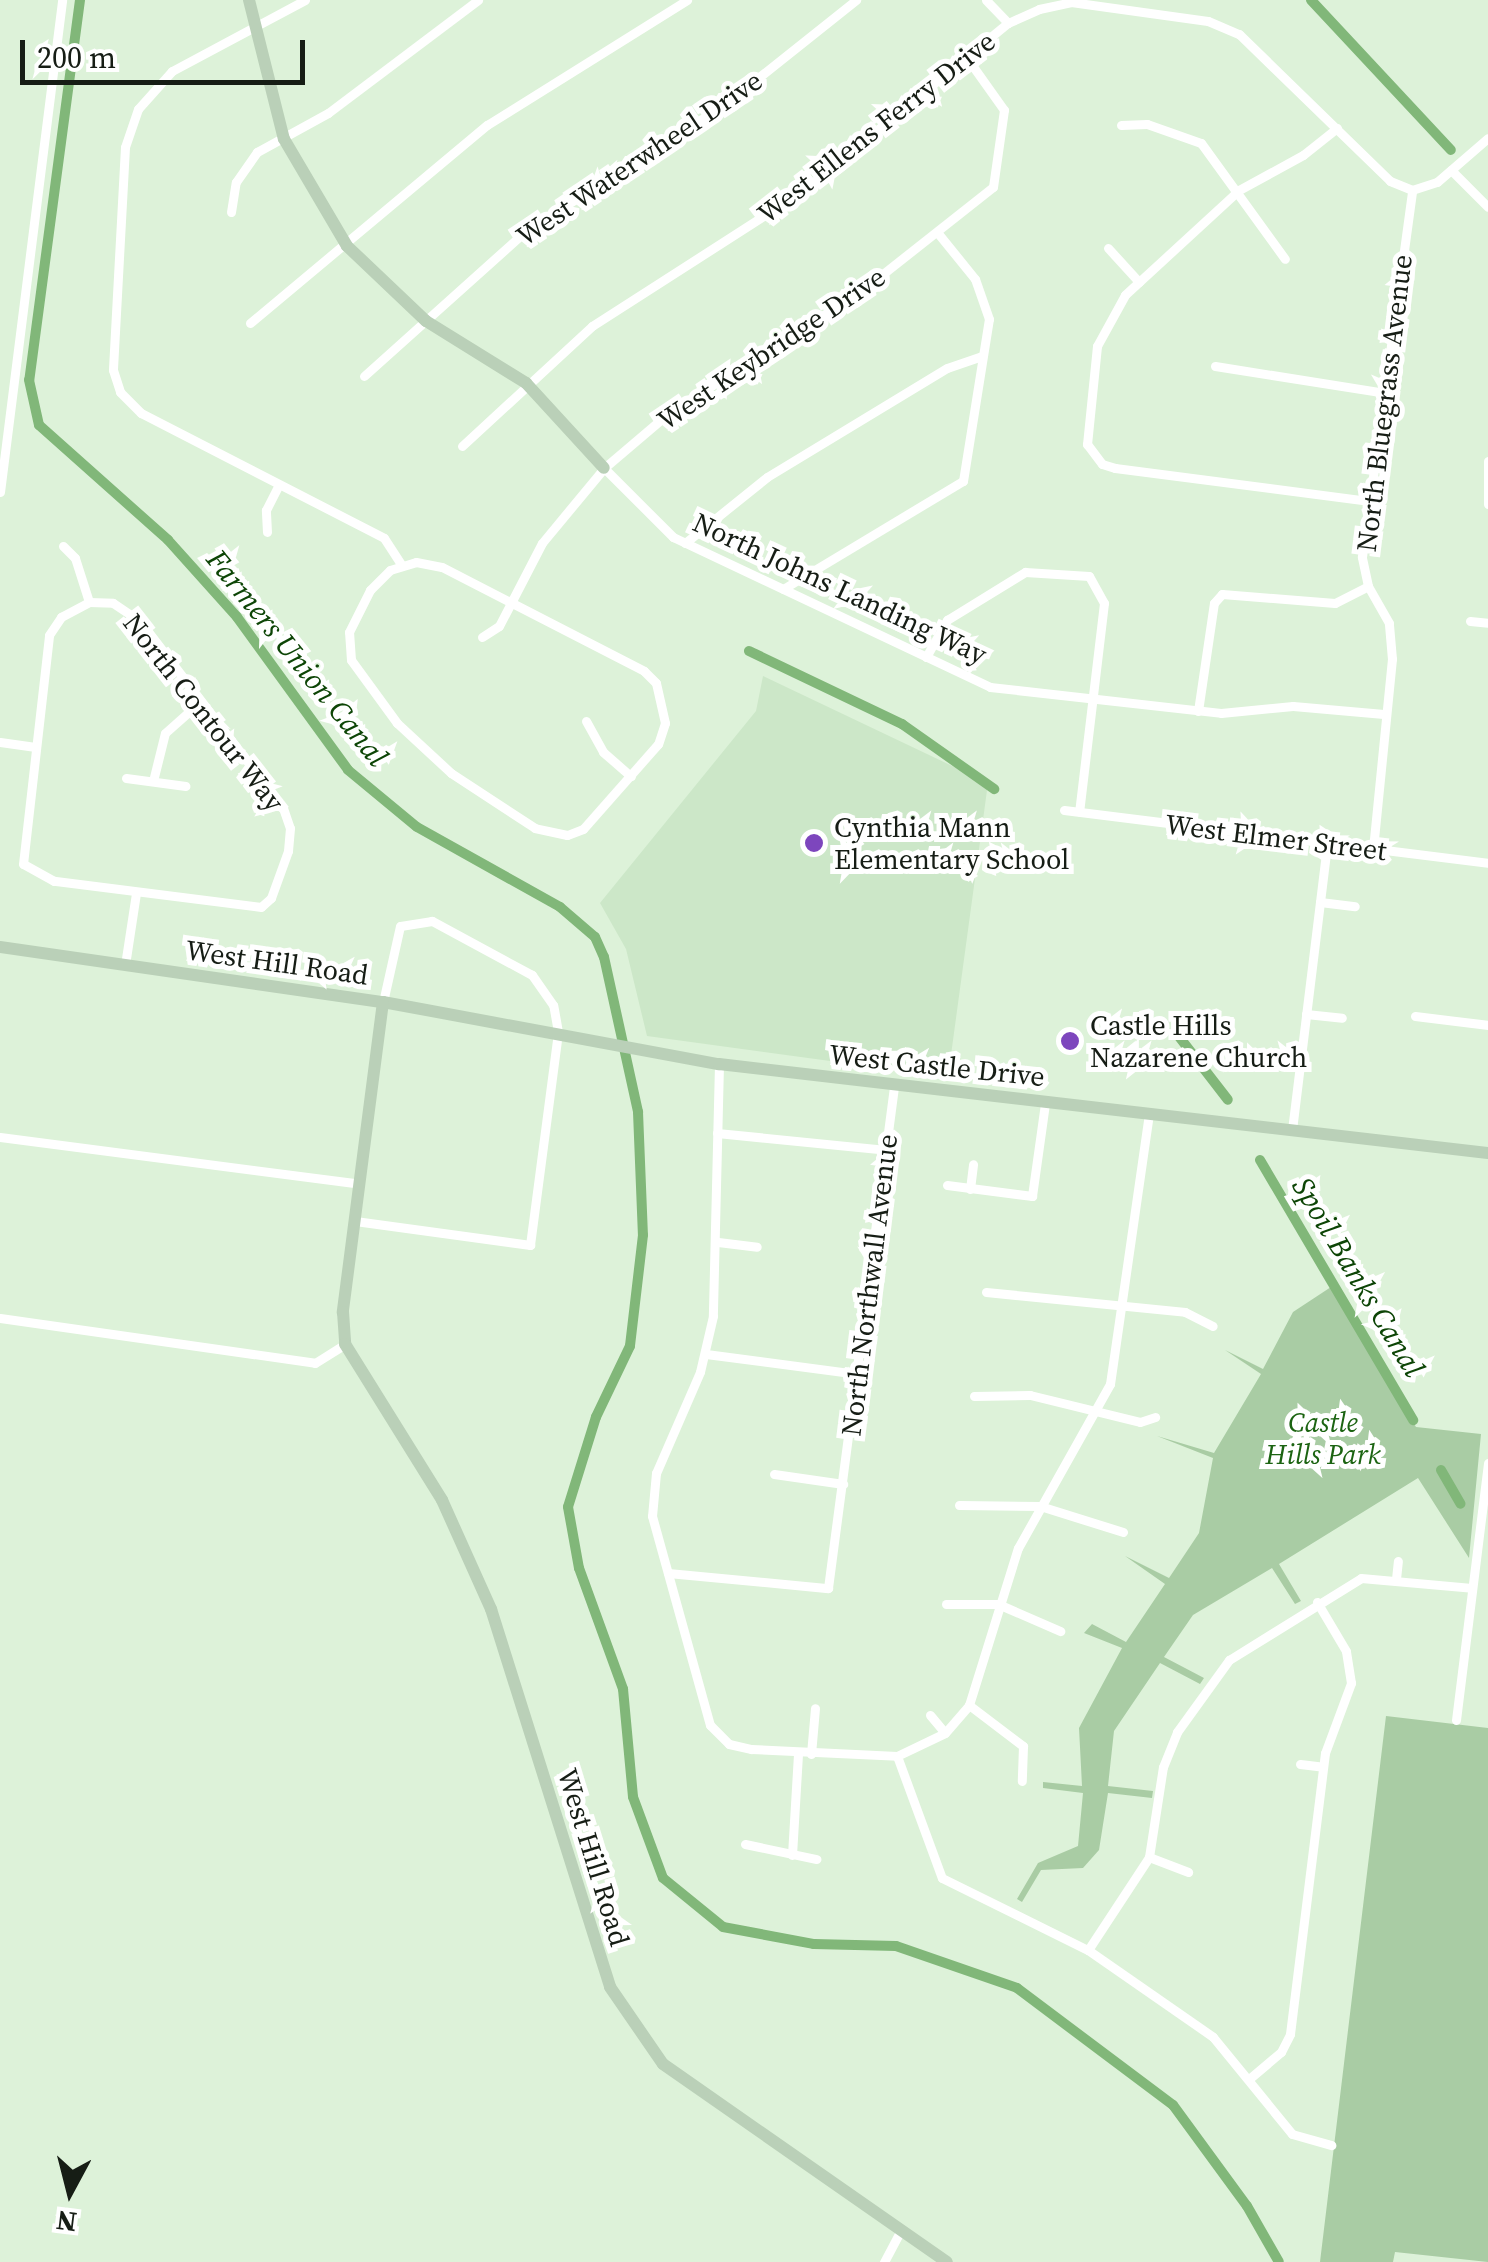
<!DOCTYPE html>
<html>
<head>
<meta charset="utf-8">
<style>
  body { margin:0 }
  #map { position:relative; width:1488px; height:2262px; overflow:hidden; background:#ddf2d9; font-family:"Source Serif 4",serif }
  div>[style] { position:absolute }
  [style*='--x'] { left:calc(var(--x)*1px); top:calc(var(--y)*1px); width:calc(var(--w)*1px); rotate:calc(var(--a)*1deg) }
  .built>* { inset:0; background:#cce7c8 }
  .green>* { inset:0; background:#a9cca4 }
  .canal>* { height:10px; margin:-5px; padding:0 5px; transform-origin:5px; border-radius:5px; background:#81b779 }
  .street>* { height:9px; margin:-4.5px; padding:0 4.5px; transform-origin:4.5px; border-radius:4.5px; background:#fff }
  .secondary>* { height:12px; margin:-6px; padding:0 6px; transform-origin:6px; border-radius:6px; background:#bad0b8 }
  .dots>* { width:28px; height:28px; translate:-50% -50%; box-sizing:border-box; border:5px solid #fff; border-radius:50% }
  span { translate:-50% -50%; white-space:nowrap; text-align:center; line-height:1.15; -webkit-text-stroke:10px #fff; paint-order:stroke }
  .street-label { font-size:28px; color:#161d15 }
  .poi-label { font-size:28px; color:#161d15 }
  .left { translate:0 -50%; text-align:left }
  .park-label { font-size:28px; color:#1c6412; font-style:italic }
  .water-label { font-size:30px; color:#0d4506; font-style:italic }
  .north { position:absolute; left:20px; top:2142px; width:100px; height:100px; -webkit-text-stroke:8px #fff; paint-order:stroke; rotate:187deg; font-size:28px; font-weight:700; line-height:40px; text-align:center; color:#161d15 }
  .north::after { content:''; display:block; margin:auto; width:35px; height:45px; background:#161d15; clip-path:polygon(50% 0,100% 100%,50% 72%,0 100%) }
  .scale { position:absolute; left:20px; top:40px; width:285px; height:45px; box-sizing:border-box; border:5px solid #161d15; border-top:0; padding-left:12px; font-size:30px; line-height:35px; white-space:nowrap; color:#161d15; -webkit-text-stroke:8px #fff; paint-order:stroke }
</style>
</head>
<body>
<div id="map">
  <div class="built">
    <div style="clip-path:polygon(763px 676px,988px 783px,948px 1077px,647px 1036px,626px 949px,600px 903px,756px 711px)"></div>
  </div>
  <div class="green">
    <div style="clip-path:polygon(1331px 1287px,1416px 1427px,1481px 1434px,1469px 1558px,1418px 1478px,1279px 1564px,1301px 1601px,1295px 1604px,1272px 1568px,1193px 1615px,1164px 1657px,1204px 1678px,1200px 1684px,1160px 1663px,1114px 1731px,1108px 1786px,1153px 1791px,1152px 1798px,1108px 1793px,1099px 1850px,1083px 1868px,1041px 1870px,1022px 1902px,1017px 1899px,1038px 1863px,1078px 1846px,1083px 1793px,1043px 1788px,1043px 1782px,1082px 1786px,1079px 1728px,1122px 1648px,1084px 1633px,1092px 1624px,1126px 1642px,1165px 1584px,1125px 1556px,1169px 1578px,1199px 1533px,1213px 1458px,1157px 1436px,1214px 1453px,1261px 1374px,1225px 1350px,1263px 1369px,1293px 1312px)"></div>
    <div style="clip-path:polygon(1386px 1716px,1488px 1728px,1488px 2262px,1395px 2252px,1393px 2262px,1320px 2262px)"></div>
  </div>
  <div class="canal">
    <div style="--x:80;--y:0;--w:383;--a:97.6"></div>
    <div style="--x:29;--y:380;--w:46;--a:77.5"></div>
    <div style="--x:39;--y:425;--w:173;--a:41.7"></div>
    <div style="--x:168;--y:540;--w:103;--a:48.1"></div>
    <div style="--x:237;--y:617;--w:189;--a:54"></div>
    <div style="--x:348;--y:770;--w:89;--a:39.6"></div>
    <div style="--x:417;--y:827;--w:164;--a:29.2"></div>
    <div style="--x:560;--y:907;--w:46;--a:40.6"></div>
    <div style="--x:595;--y:937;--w:22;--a:66"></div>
    <div style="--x:604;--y:957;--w:159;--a:77.6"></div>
    <div style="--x:638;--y:1112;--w:123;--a:87.7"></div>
    <div style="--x:643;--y:1235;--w:112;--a:96.7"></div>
    <div style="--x:630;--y:1346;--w:79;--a:115.6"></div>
    <div style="--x:596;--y:1417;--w:94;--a:107.3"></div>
    <div style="--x:568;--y:1507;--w:62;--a:79.8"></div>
    <div style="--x:579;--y:1568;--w:129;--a:70"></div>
    <div style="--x:623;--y:1689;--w:108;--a:84.7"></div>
    <div style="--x:633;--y:1797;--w:86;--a:69.7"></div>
    <div style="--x:663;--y:1878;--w:77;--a:39.2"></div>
    <div style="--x:723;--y:1927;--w:93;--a:10.6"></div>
    <div style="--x:814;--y:1944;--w:82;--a:1.4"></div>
    <div style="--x:896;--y:1946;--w:128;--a:19.1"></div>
    <div style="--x:1017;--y:1988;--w:195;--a:36.9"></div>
    <div style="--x:1173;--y:2105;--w:125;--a:53.8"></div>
    <div style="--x:1247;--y:2206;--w:64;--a:60.3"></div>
    <div style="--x:1311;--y:0;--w:205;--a:47"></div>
    <div style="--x:749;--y:651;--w:170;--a:25.5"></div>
    <div style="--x:902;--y:724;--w:113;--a:35.2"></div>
    <div style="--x:1177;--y:1034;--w:83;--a:52.3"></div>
    <div style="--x:1260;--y:1160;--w:302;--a:59.5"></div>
    <div style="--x:1441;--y:1470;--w:39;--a:60"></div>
  </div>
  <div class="street">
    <div style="--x:305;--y:0;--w:151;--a:151.9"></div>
    <div style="--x:172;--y:71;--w:51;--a:131.8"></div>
    <div style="--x:138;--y:109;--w:40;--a:108.9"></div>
    <div style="--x:125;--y:147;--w:223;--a:93.1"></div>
    <div style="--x:113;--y:370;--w:23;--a:72"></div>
    <div style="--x:120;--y:392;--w:30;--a:45"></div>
    <div style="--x:141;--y:413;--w:273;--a:27.2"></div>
    <div style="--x:384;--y:538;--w:31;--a:57"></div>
    <div style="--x:986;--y:0;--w:32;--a:46"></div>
    <div style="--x:1121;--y:125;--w:26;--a:-2"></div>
    <div style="--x:1147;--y:124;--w:57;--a:19.4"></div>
    <div style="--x:1201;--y:143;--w:143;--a:54.1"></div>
    <div style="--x:1337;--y:128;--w:43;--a:141.5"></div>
    <div style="--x:1303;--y:155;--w:73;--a:151.3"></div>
    <div style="--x:1239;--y:190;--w:155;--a:137.4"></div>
    <div style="--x:1125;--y:295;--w:58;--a:118.8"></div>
    <div style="--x:1097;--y:346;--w:99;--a:95.8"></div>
    <div style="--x:1087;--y:444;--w:25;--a:53"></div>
    <div style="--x:1102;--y:464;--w:14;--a:17"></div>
    <div style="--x:1115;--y:468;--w:257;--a:7.4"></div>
    <div style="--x:1451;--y:170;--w:52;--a:45"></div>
    <div style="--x:231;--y:212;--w:30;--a:-81"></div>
    <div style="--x:236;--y:182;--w:37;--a:-55"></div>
    <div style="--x:257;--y:152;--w:81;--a:-28.8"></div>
    <div style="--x:328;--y:113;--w:188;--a:-37"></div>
    <div style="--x:1108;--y:248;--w:46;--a:47.6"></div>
    <div style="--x:250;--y:323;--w:309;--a:-39.9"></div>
    <div style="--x:487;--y:125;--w:236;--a:-32"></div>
    <div style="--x:1215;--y:366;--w:172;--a:9"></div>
    <div style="--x:364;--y:376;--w:219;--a:-41.9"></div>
    <div style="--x:527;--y:230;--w:233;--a:-32.4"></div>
    <div style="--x:724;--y:105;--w:169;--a:-38.5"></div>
    <div style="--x:462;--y:446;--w:177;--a:-42.7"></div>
    <div style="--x:592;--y:326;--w:253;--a:-32.7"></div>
    <div style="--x:805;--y:189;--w:262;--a:-39.3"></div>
    <div style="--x:1008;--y:23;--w:34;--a:-24"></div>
    <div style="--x:1039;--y:9;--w:33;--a:-12"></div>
    <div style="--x:1071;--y:2;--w:138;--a:7.9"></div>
    <div style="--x:1208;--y:21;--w:34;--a:23"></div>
    <div style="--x:1239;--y:34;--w:211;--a:44.2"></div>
    <div style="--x:1390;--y:181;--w:24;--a:22"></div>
    <div style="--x:1412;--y:190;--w:26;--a:-18"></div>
    <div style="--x:1437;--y:182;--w:67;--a:-40.8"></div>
    <div style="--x:1488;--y:461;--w:43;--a:90"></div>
    <div style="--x:604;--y:468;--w:98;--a:45"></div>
    <div style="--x:673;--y:537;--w:351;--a:25.3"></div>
    <div style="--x:990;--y:687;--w:232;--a:6.4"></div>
    <div style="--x:1221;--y:713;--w:72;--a:-5.6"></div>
    <div style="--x:1293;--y:706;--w:91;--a:5"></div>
    <div style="--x:0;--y:492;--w:496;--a:-82.8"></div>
    <div style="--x:267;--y:532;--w:22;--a:-93"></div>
    <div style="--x:266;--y:510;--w:28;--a:-63"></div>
    <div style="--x:685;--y:543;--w:105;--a:-38.8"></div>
    <div style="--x:767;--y:477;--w:210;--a:-31.2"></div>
    <div style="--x:947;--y:368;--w:37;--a:-19"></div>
    <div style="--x:63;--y:546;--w:17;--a:45"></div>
    <div style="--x:75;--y:558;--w:46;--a:72.3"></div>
    <div style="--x:416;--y:562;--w:26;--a:11"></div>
    <div style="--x:442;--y:567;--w:227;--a:27.2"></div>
    <div style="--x:644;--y:671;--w:17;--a:45"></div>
    <div style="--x:656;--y:683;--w:41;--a:77.3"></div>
    <div style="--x:665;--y:723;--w:22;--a:108"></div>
    <div style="--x:658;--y:744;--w:113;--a:131.4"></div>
    <div style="--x:583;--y:829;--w:17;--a:159"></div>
    <div style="--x:567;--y:835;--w:33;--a:-168"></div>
    <div style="--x:535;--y:828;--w:100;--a:-146.8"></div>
    <div style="--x:451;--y:773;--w:74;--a:-137.2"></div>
    <div style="--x:397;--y:723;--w:78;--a:-126.1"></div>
    <div style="--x:351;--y:660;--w:28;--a:-94"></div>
    <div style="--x:349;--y:632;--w:47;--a:-63.4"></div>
    <div style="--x:370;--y:590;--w:28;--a:-45"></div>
    <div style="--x:390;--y:570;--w:27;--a:-17"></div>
    <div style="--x:783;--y:589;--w:210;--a:-31"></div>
    <div style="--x:963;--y:481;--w:164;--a:-80.9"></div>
    <div style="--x:989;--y:319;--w:42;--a:-109.3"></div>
    <div style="--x:975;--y:279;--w:60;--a:-129"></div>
    <div style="--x:89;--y:602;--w:24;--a:2"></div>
    <div style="--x:113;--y:603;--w:32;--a:34"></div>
    <div style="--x:140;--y:621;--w:235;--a:52.6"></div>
    <div style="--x:283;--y:808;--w:21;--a:71"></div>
    <div style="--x:290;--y:828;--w:23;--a:95"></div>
    <div style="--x:288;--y:851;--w:50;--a:109.9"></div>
    <div style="--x:271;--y:898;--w:13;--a:138"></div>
    <div style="--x:261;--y:907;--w:209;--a:-172.8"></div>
    <div style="--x:54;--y:881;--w:35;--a:-151"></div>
    <div style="--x:23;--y:864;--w:230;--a:-83.5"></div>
    <div style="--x:49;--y:635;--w:22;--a:-56"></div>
    <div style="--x:61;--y:617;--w:32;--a:-28"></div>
    <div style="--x:1470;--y:621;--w:18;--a:6"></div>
    <div style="--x:482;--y:637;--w:20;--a:-33"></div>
    <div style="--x:499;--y:626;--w:93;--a:-62.6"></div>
    <div style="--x:542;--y:543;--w:97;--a:-50.4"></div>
    <div style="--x:604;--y:468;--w:88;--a:-40.4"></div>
    <div style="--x:671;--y:411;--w:223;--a:-32.2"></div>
    <div style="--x:860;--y:292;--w:169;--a:-38.3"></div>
    <div style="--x:993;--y:187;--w:78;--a:-81.9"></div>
    <div style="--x:1004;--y:110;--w:64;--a:-125.4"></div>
    <div style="--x:926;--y:657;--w:43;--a:-60.4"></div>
    <div style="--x:947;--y:620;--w:92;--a:-31.6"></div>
    <div style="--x:1025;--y:572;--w:64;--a:3.6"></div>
    <div style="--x:1089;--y:576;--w:31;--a:61"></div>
    <div style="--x:1104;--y:603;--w:210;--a:96.8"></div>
    <div style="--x:1198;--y:711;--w:109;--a:-81.6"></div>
    <div style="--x:1214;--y:603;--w:12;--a:-48"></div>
    <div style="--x:1222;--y:594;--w:113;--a:4.6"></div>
    <div style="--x:1335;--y:603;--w:37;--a:-27"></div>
    <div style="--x:586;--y:721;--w:35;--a:61"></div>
    <div style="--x:603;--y:752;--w:37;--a:41"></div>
    <div style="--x:0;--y:742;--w:34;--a:8"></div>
    <div style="--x:126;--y:778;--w:60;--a:7.7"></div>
    <div style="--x:153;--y:781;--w:49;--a:-76"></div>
    <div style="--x:165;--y:733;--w:48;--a:-41.6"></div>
    <div style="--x:1064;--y:810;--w:427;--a:7.1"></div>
    <div style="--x:1373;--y:849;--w:191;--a:-84.3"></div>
    <div style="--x:1392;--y:659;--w:36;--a:-95"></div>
    <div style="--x:1389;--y:623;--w:43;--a:-119.6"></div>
    <div style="--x:1368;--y:586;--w:30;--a:-102"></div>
    <div style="--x:1362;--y:557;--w:370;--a:-82.2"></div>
    <div style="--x:1320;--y:902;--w:35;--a:7"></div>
    <div style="--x:125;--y:965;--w:73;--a:-81.3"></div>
    <div style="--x:1306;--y:1014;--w:36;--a:6"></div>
    <div style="--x:1415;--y:1016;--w:74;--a:7"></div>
    <div style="--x:719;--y:1064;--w:252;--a:91.4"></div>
    <div style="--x:713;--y:1316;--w:57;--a:103.1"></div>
    <div style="--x:700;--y:1372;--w:110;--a:113.5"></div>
    <div style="--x:656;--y:1473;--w:43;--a:95.3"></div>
    <div style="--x:652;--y:1516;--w:217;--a:74.5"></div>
    <div style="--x:710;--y:1725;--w:27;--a:45"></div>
    <div style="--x:729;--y:1744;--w:23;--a:13"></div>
    <div style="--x:751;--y:1749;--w:146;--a:2.7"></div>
    <div style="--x:897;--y:1756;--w:53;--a:-25.6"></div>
    <div style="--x:945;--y:1733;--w:37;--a:-49"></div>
    <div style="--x:969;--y:1705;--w:164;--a:-72.7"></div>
    <div style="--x:1018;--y:1548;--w:188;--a:-60.7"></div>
    <div style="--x:1110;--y:1384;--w:274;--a:-81.8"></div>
    <div style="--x:1292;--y:1130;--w:289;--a:-83"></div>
    <div style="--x:717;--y:1133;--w:170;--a:5.7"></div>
    <div style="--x:0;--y:1137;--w:363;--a:7.4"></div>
    <div style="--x:947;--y:1185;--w:86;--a:7.4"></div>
    <div style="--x:1032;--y:1196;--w:94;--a:-82"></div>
    <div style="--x:970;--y:1189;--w:25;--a:-83"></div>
    <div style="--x:355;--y:1221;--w:177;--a:7.8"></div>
    <div style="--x:530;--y:1245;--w:215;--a:-82.5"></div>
    <div style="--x:558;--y:1032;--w:27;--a:-100"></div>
    <div style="--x:553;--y:1005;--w:37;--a:-125"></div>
    <div style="--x:532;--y:975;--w:114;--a:-151.6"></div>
    <div style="--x:432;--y:921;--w:32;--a:171"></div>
    <div style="--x:400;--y:926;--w:78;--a:102.6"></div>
    <div style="--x:718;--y:1242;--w:39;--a:7"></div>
    <div style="--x:986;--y:1292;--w:200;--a:5.7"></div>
    <div style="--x:1185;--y:1312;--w:31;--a:27"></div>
    <div style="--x:0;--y:1318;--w:318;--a:8.1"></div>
    <div style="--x:315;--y:1363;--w:36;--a:-32"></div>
    <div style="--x:706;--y:1354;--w:152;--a:7.5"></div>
    <div style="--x:974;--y:1396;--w:56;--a:-1"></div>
    <div style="--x:1030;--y:1395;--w:113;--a:13.8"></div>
    <div style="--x:1140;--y:1422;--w:16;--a:-18"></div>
    <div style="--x:774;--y:1474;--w:70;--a:8.2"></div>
    <div style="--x:959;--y:1505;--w:81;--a:0.7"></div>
    <div style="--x:1040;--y:1506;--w:87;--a:17.4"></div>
    <div style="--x:668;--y:1573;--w:161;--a:5.4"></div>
    <div style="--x:828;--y:1588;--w:505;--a:-82.5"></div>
    <div style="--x:1396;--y:1579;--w:18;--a:-84"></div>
    <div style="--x:946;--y:1604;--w:52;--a:0"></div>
    <div style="--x:998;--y:1604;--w:68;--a:23.5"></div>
    <div style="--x:969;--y:1705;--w:68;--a:37.2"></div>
    <div style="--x:1023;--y:1746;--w:35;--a:92"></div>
    <div style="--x:930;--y:1715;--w:23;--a:50"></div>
    <div style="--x:1456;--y:1720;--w:259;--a:-82.9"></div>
    <div style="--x:811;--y:1754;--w:46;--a:-85"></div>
    <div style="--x:897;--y:1756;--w:130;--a:69.8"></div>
    <div style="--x:942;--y:1878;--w:163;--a:26.3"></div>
    <div style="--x:1088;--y:1950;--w:152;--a:34.8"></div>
    <div style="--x:1213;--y:2037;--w:125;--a:50.8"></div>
    <div style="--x:1292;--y:2134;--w:41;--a:15.8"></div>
    <div style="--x:1300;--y:1764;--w:23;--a:7"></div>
    <div style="--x:745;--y:1844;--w:73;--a:11.9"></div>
    <div style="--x:792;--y:1855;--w:102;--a:-86.6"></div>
    <div style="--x:1149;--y:1857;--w:42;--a:21"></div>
    <div style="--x:1088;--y:1950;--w:111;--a:-56.7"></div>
    <div style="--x:1149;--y:1857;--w:91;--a:-81.2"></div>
    <div style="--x:1163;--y:1767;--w:38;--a:-68"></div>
    <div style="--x:1177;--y:1732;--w:89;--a:-54.2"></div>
    <div style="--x:1229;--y:1660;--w:155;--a:-31.8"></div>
    <div style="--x:1361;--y:1578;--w:111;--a:5.1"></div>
    <div style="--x:1249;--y:2079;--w:42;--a:-40.2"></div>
    <div style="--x:1281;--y:2052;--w:20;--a:-63"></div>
    <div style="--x:1290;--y:2034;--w:283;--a:-82.9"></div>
    <div style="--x:1325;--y:1753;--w:75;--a:-69.6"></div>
    <div style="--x:1351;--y:1683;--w:32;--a:-99"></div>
    <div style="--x:1346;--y:1651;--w:57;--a:-120.6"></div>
    <div style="--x:884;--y:2262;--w:36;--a:-62"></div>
  </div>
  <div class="secondary">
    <div style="--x:249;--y:0;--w:143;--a:75.9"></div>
    <div style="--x:284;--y:139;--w:124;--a:59.5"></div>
    <div style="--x:347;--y:246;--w:109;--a:43.5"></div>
    <div style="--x:426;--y:321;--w:118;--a:31.8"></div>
    <div style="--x:526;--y:383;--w:115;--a:47.5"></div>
    <div style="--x:0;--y:947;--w:387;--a:8.2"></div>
    <div style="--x:383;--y:1002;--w:342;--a:10.5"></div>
    <div style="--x:719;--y:1064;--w:774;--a:6.6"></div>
    <div style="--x:383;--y:1002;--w:313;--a:97.4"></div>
    <div style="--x:343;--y:1312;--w:32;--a:86"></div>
    <div style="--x:345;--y:1344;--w:184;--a:58.1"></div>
    <div style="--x:442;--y:1500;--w:120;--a:65.8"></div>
    <div style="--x:491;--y:1609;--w:396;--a:72.5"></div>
    <div style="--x:610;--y:1987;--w:93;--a:55.5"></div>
    <div style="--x:663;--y:2064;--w:346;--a:34.9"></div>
  </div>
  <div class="dots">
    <div style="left:814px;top:843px;background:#7d46bd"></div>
    <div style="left:1070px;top:1041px;background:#7d46bd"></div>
  </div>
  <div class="street-label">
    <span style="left:876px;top:127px;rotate:-38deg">West Ellens Ferry Drive</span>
    <span style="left:639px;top:158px;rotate:-34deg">West Waterwheel Drive</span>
    <span style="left:771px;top:348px;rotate:-34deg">West Keybridge Drive</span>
    <span style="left:1384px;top:403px;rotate:-83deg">North Bluegrass Avenue</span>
    <span style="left:840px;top:588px;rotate:25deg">North Johns Landing Way</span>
    <span style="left:204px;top:712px;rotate:52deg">North Contour Way</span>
    <span style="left:1276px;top:837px;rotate:7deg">West Elmer Street</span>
    <span style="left:277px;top:962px;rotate:8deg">West Hill Road</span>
    <span style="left:937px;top:1065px;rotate:6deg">West Castle Drive</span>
    <span style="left:869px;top:1285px;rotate:-83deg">North Northwall Avenue</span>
    <span style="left:594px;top:1857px;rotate:73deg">West Hill Road</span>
  </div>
  <div class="poi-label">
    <span class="left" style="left:834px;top:843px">Cynthia Mann<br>Elementary School</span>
    <span class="left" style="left:1090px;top:1041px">Castle Hills<br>Nazarene Church</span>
  </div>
  <div class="park-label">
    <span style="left:1323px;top:1438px">Castle<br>Hills Park</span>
  </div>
  <div class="water-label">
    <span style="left:297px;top:658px;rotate:51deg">Farmers Union Canal</span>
    <span style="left:1358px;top:1277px;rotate:59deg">Spoil Banks Canal</span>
  </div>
  <div class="north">N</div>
  <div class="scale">200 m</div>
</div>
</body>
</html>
